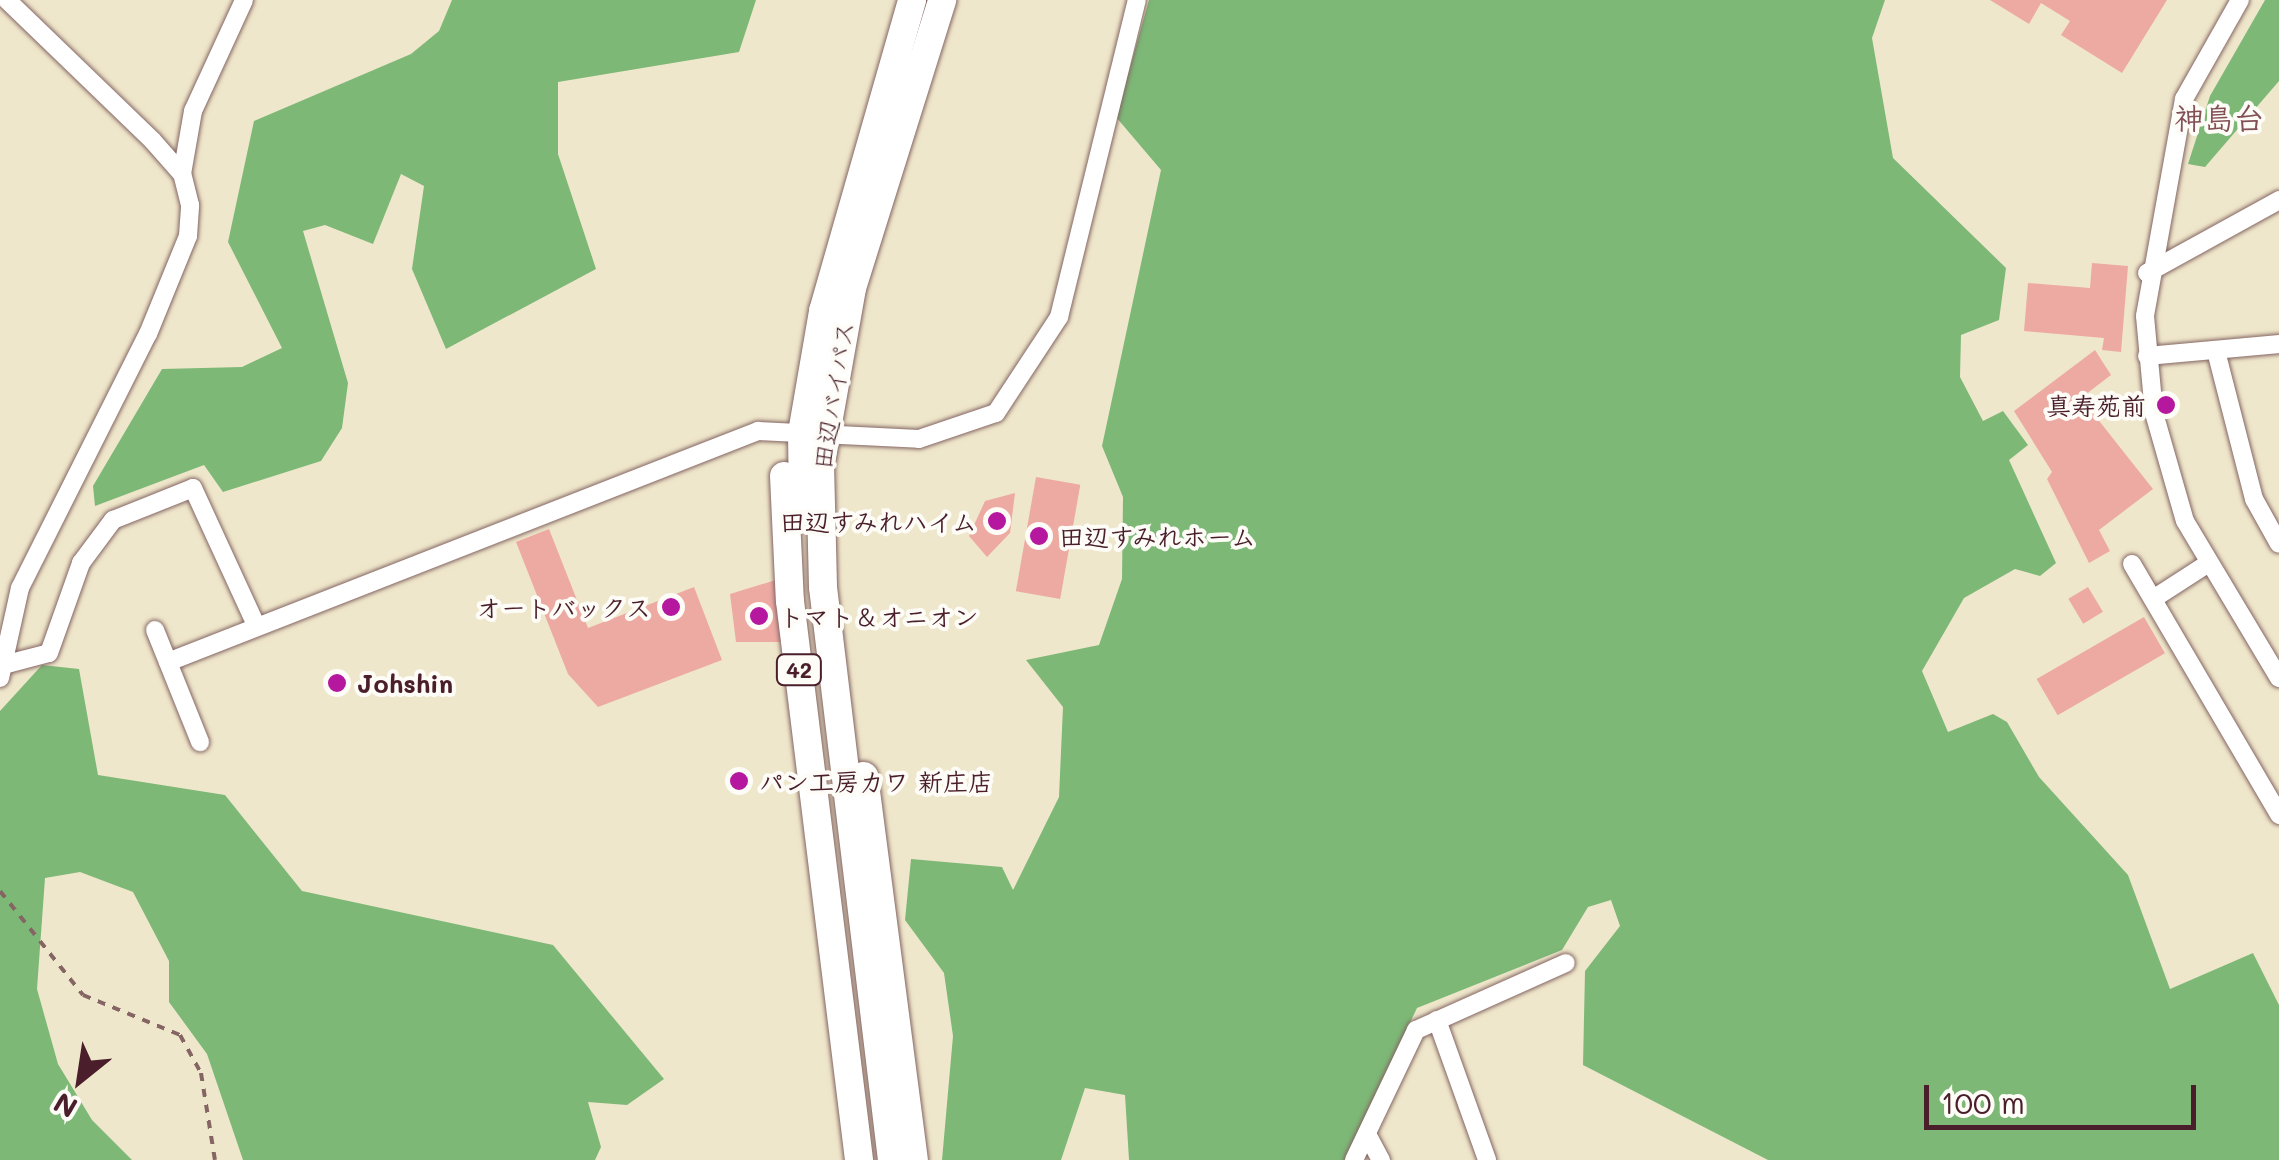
<!DOCTYPE html>
<html>
<head>
<meta charset="utf-8">
<style>
  body { margin:0 }
  #map { position:relative; width:2279px; height:1160px; overflow:hidden; background:#efe7cb; font-family:Mali,"Klee One",sans-serif }
  div>[style] { position:absolute }
  [style*='--x'] { left:calc(var(--x)*1px); top:calc(var(--y)*1px); width:calc(var(--w)*1px); rotate:calc(var(--a)*1deg) }
  .forest>* { inset:0; background:#7db877 }
  .building>* { inset:0; background:#edaaa3; transform-origin:0 0 }
  .path>* { height:4px; margin-top:-2px; transform-origin:0; background:repeating-linear-gradient(90deg,#846563 0 8px,transparent 0 16px) }
  .roads { filter:drop-shadow(0 0 2px #846563) drop-shadow(0 0 2px #846563) }
  .minor>* { height:18px; margin:-9px; padding:0 9px; transform-origin:9px; border-radius:9px; background:#fff }
  .highway>* { height:28px; margin:-14px; padding:0 14px; transform-origin:14px; border-radius:14px; background:#fff }
  .dots>* { width:28px; height:28px; translate:-50% -50%; box-sizing:border-box; border:5px solid #fdfcf7; border-radius:50% }
  span { translate:-50% -50%; white-space:nowrap; text-align:center; line-height:1.15; -webkit-text-stroke:8px #fdfcf7; paint-order:stroke }
  .shield-label span { padding:2px 8px; background:#fdfcf7; border:2px solid; border-radius:8px; -webkit-text-stroke-width:0 }
  .shield-label { font-size:22px; color:#4a1f2b; font-weight:700 }
  .street-label { font-size:25px; color:#4a1f2b }
  .poi-label { font-size:25px; color:#4a1f2b; font-weight:700 }
  .right { translate:-100% -50%; text-align:right }
  .left { translate:0 -50%; text-align:left }
  .quarter-label { font-size:30px; color:#835055; font-weight:700 }
  .north { position:absolute; left:30px; top:1030px; width:100px; height:100px; -webkit-text-stroke:8px #fdfcf7; paint-order:stroke; rotate:210deg; font-size:28px; font-weight:700; line-height:40px; text-align:center; color:#4a1f2b }
  .north::after { content:''; display:block; margin:auto; width:35px; height:45px; background:#4a1f2b; clip-path:polygon(50% 0,100% 100%,50% 72%,0 100%) }
  .scale { position:absolute; left:1924px; top:1085px; width:272px; height:45px; box-sizing:border-box; border:5px solid #4a1f2b; border-top:0; padding-left:12px; font-size:30px; line-height:35px; white-space:nowrap; color:#4a1f2b; -webkit-text-stroke:8px #fdfcf7; paint-order:stroke }
</style>
</head>
<body>
<div id="map">
  <div class="forest">
    <div style="clip-path:polygon(452px 0,756px 0,739px 52px,558px 82px,558px 154px,596px 269px,446px 349px,412px 269px,424px 186px,401px 174px,373px 244px,325px 225px,303px 231px,348px 383px,342px 428px,321px 461px,223px 492px,204px 465px,95px 506px,93px 486px,162px 369px,242px 367px,282px 348px,228px 242px,254px 121px,411px 54px,439px 31px)"></div>
    <div style="clip-path:polygon(1149px 0,1885px 0,1872px 38px,1893px 158px,2006px 268px,1999px 320px,1961px 335px,1960px 377px,1983px 421px,2003px 411px,2028px 445px,2009px 460px,2056px 563px,2040px 576px,2015px 569px,1964px 598px,1922px 671px,1948px 732px,1993px 714px,2007px 722px,2039px 777px,2128px 875px,2170px 989px,2253px 953px,2279px 1005px,2279px 1160px,1768px 1160px,1583px 1065px,1585px 971px,1620px 926px,1611px 900px,1588px 907px,1562px 950px,1417px 1008px,1345px 1160px,1129px 1160px,1125px 1095px,1085px 1088px,1061px 1160px,942px 1160px,953px 1036px,944px 973px,905px 920px,911px 859px,1002px 867px,1013px 890px,1059px 797px,1063px 707px,1026px 660px,1099px 645px,1122px 579px,1123px 497px,1102px 446px,1161px 170px,1116px 117px)"></div>
    <div style="clip-path:polygon(2265px 0,2279px 0,2279px 81px,2205px 167px,2188px 164px,2210px 96px)"></div>
    <div style="clip-path:polygon(42px 665px,79px 669px,98px 775px,225px 795px,302px 891px,553px 945px,664px 1079px,627px 1105px,588px 1102px,601px 1147px,595px 1160px,243px 1160px,207px 1054px,169px 1002px,169px 961px,133px 892px,80px 872px,45px 878px,37px 989px,58px 1064px,92px 1120px,132px 1160px,0 1160px,0 711px)"></div>
  </div>
  <div class="building">
    <div style="clip-path:polygon(1990px 0,2167px 0,2122px 73px,2061px 35px,2070px 21px,2041px 3px,2029px 24px)"></div>
    <div style="clip-path:polygon(2092px 263px,2128px 266px,2121px 352px,2102px 350px,2104px 338px,2024px 331px,2028px 283px,2090px 288px)"></div>
    <div style="clip-path:polygon(2095px 350px,2111px 375px,2081px 398px,2153px 489px,2099px 530px,2110px 551px,2089px 563px,2047px 479px,2052px 472px,2014px 411px)"></div>
    <div style="left:1036px;top:477px;width:45px;height:116px;rotate:10deg"></div>
    <div style="clip-path:polygon(1015px 493px,1010px 533px,987px 557px,969px 536px,985px 501px)"></div>
    <div style="clip-path:polygon(549px 529px,588px 628px,694px 587px,722px 660px,598px 707px,568px 674px,516px 542px)"></div>
    <div style="clip-path:polygon(779px 579px,788px 642px,736px 642px,730px 594px)"></div>
    <div style="left:2088px;top:587px;width:29px;height:23px;rotate:59deg"></div>
    <div style="left:2144px;top:617px;width:42px;height:124px;rotate:60deg"></div>
  </div>
  <div class="path">
    <div style="--x:0;--y:891;--w:133;--a:51.4"></div>
    <div style="--x:83;--y:995;--w:105;--a:22.4"></div>
    <div style="--x:180;--y:1035;--w:43;--a:61.1"></div>
    <div style="--x:201;--y:1073;--w:88;--a:80.9"></div>
  </div>
  <div class="roads">
    <div class="minor">
      <div style="--x:2240;--y:0;--w:114;--a:119.5"></div>
      <div style="--x:2184;--y:99;--w:220;--a:100.2"></div>
      <div style="--x:2145;--y:316;--w:97;--a:84.7"></div>
      <div style="--x:2154;--y:413;--w:112;--a:74"></div>
      <div style="--x:2185;--y:521;--w:183;--a:59.1"></div>
      <div style="--x:182;--y:174;--w:64;--a:-80.1"></div>
      <div style="--x:193;--y:111;--w:122;--a:-65.3"></div>
      <div style="--x:2147;--y:273;--w:151;--a:-28.9"></div>
      <div style="--x:2216;--y:351;--w:153;--a:75.6"></div>
      <div style="--x:2254;--y:499;--w:51;--a:60.9"></div>
      <div style="--x:2147;--y:356;--w:133;--a:-5.2"></div>
      <div style="--x:2132;--y:564;--w:291;--a:59.6"></div>
      <div style="--x:2153;--y:599;--w:64;--a:-32.9"></div>
      <div style="--x:155;--y:630;--w:121;--a:68.1"></div>
      <div style="--x:168;--y:662;--w:634;--a:-21.38"></div>
      <div style="--x:758;--y:431;--w:161;--a:2.8"></div>
      <div style="--x:919;--y:439;--w:81;--a:-18.7"></div>
      <div style="--x:996;--y:413;--w:115;--a:-56.7"></div>
      <div style="--x:1059;--y:317;--w:326;--a:-76.2"></div>
      <div style="--x:7;--y:664;--w:43;--a:-14.7"></div>
      <div style="--x:49;--y:653;--w:96;--a:-70.4"></div>
      <div style="--x:81;--y:563;--w:54;--a:-53.3"></div>
      <div style="--x:113;--y:520;--w:86;--a:-21.8"></div>
      <div style="--x:193;--y:488;--w:151;--a:65.3"></div>
      <div style="--x:0;--y:678;--w:92;--a:-77.5"></div>
      <div style="--x:20;--y:588;--w:284;--a:-63.3"></div>
      <div style="--x:148;--y:334;--w:106;--a:-67.8"></div>
      <div style="--x:188;--y:236;--w:31;--a:-86"></div>
      <div style="--x:190;--y:205;--w:32;--a:-104"></div>
      <div style="--x:182;--y:174;--w:45;--a:-131.4"></div>
      <div style="--x:152;--y:140;--w:202;--a:-136"></div>
      <div style="--x:1437;--y:1020;--w:149;--a:70.3"></div>
      <div style="--x:1367;--y:1134;--w:30;--a:62"></div>
      <div style="--x:1354;--y:1160;--w:144;--a:-64.5"></div>
      <div style="--x:1416;--y:1030;--w:164;--a:-24.1"></div>
    </div>
    <div class="highway">
      <div style="--x:784;--y:476;--w:125;--a:87.3"></div>
      <div style="--x:790;--y:601;--w:563;--a:82.96"></div>
      <div style="--x:803;--y:504;--w:71;--a:-90.8"></div>
      <div style="--x:802;--y:433;--w:124;--a:-80.2"></div>
      <div style="--x:823;--y:311;--w:323;--a:-74"></div>
      <div style="--x:864;--y:776;--w:387;--a:82.6"></div>
      <div style="--x:892;--y:1160;--w:577;--a:-96.87"></div>
      <div style="--x:823;--y:587;--w:119;--a:-91.4"></div>
      <div style="--x:820;--y:468;--w:183;--a:-79.9"></div>
      <div style="--x:852;--y:288;--w:302;--a:-72.6"></div>
    </div>
  </div>
  <div class="dots">
    <div style="left:2166px;top:405px;background:#b5179e"></div>
    <div style="left:997px;top:521px;background:#b5179e"></div>
    <div style="left:1039px;top:536px;background:#b5179e"></div>
    <div style="left:671px;top:607px;background:#b5179e"></div>
    <div style="left:759px;top:616px;background:#b5179e"></div>
    <div style="left:337px;top:683px;background:#b5179e"></div>
    <div style="left:739px;top:781px;background:#b5179e"></div>
  </div>
  <div class="shield-label">
    <span style="left:799px;top:670px">42</span>
  </div>
  <div class="street-label">
    <span style="left:833px;top:395px;rotate:-81deg">田辺バイパス</span>
  </div>
  <div class="poi-label">
    <span class="right" style="left:2146px;top:405px">真寿苑前</span>
    <span class="right" style="left:977px;top:521px">田辺すみれハイム</span>
    <span class="left" style="left:1059px;top:536px">田辺すみれホーム</span>
    <span class="right" style="left:651px;top:607px">オートバックス</span>
    <span class="left" style="left:779px;top:616px">トマト＆オニオン</span>
    <span class="left" style="left:357px;top:683px">Johshin</span>
    <span class="left" style="left:759px;top:781px">パン工房カワ 新庄店</span>
  </div>
  <div class="quarter-label">
    <span style="left:2219px;top:117px">神島台</span>
  </div>
  <div class="north">N</div>
  <div class="scale">100 m</div>
</div>
</body>
</html>
